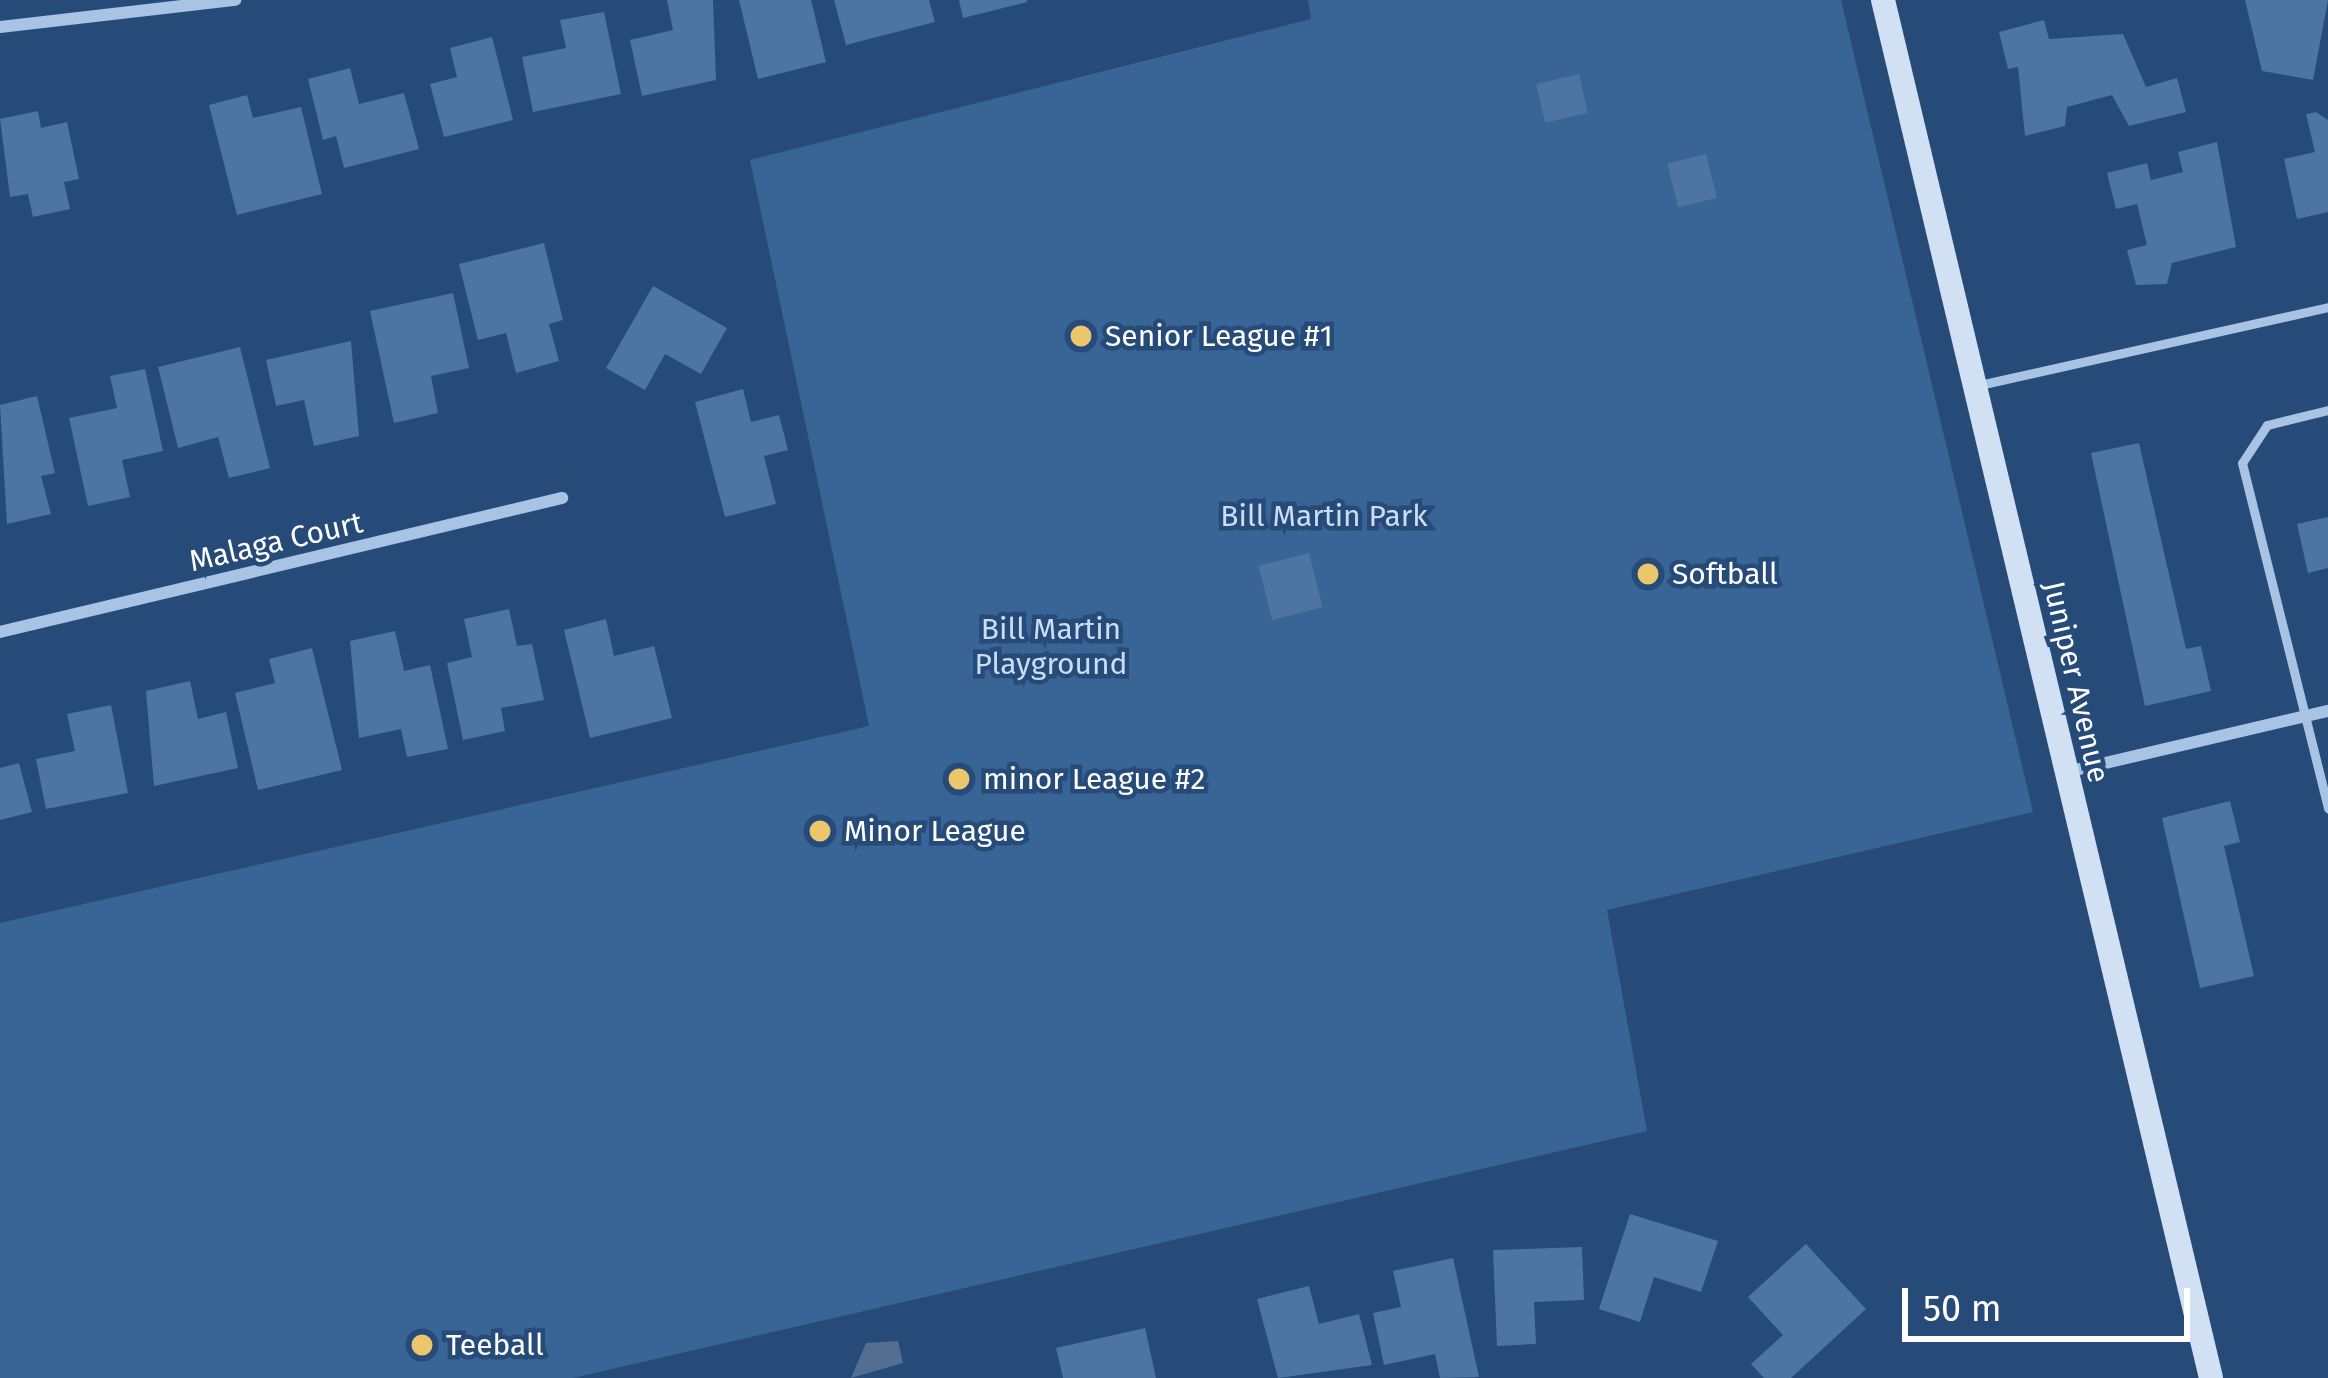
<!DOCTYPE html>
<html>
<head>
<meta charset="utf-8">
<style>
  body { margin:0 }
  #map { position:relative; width:2328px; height:1378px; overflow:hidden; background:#264b79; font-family:"Fira Sans",sans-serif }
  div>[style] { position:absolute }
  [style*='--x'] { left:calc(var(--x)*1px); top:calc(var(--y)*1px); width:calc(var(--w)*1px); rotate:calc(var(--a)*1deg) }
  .green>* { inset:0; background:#396496 }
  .water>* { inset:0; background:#536e90 }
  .building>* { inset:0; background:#4e74a2; transform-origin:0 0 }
  .lane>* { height:9px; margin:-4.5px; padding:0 4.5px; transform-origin:4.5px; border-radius:4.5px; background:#a8c3e3 }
  .street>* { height:12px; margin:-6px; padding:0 6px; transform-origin:6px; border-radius:6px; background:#a8c3e3 }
  .secondary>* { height:24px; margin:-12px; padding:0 12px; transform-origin:12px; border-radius:12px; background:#d1e0f3 }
  .dots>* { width:33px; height:33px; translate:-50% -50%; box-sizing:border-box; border:6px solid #264b79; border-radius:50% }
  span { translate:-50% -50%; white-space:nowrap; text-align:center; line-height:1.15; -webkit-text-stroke:9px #264b79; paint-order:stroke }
  .poi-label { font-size:30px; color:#fff }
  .left { translate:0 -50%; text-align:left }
  .park-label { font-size:30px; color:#caddf3 }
  .street-label { font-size:30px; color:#fff }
  .scale { position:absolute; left:1902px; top:1288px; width:288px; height:54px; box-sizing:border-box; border:6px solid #fff; border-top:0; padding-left:15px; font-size:36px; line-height:42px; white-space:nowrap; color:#fff; -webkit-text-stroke:9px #264b79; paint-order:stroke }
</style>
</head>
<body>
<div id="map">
  <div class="green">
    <div style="clip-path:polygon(1308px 0,1841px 0,2033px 812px,1607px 910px,1647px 1131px,573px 1378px,0 1378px,0 923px,869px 726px,750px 160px,1311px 19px)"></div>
  </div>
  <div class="water">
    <div style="clip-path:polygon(898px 1341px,903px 1363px,851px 1378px,866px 1343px)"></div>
  </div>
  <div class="building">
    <div style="clip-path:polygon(667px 0,713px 0,716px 80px,642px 96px,630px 40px,673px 30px)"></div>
    <div style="clip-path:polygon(739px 0,811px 0,826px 62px,758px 79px)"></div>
    <div style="clip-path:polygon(834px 0,929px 0,935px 22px,846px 45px)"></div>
    <div style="clip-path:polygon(959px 0,1027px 0,1027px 2px,963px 18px)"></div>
    <div style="clip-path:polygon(2245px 0,2328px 0,2313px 80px,2262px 71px)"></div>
    <div style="clip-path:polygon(604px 12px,621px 94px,533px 112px,522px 57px,566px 48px,560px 20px)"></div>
    <div style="clip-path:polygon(2044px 20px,2049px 39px,2123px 34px,2146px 87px,2177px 78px,2186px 112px,2129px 126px,2112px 95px,2067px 107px,2065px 126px,2025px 136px,2018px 67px,2008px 69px,1999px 32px)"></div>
    <div style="clip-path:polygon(492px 37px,513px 120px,444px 137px,430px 84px,457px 77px,450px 48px)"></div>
    <div style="clip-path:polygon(350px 68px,359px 104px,404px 93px,419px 149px,344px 168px,336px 136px,323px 140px,308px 79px)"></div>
    <div style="left:1579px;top:74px;width:40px;height:44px;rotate:77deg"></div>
    <div style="clip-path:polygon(247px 95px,253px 118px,301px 107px,322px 194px,237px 215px,209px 105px)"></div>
    <div style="clip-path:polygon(38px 111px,41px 128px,67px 122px,79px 179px,64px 182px,70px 209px,33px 217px,28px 194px,10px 197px,0 119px)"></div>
    <div style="clip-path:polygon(2316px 112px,2328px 120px,2328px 212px,2297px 219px,2284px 159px,2315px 152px,2306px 114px)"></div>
    <div style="clip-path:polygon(2217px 142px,2236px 247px,2172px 263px,2167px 284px,2136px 285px,2127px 250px,2147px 245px,2137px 204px,2116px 209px,2107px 173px,2147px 163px,2151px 180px,2183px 172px,2178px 152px)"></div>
    <div style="left:1706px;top:154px;width:45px;height:40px;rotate:76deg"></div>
    <div style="clip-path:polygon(544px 243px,563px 320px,549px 324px,559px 361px,516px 373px,506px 333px,478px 340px,459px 264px)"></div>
    <div style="clip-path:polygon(653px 286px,727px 328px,701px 374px,665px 354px,645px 390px,606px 368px)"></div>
    <div style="clip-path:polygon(453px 293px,469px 368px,431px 376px,438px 413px,394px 423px,370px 311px)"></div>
    <div style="clip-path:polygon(351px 341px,359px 436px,314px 446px,304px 400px,276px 406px,266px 360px)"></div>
    <div style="clip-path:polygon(240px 347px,270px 468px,229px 478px,218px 437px,178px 448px,158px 367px)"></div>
    <div style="clip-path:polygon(145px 369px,163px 451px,122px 460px,130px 497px,88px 506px,69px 418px,117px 408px,110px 376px)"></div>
    <div style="clip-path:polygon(743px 389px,751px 422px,779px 415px,788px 450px,764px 456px,776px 504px,725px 517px,695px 402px)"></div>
    <div style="clip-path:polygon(37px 396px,55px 473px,41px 476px,51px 514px,7px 524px,0 405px)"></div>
    <div style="clip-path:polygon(2139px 443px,2186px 649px,2201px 646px,2211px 691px,2145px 706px,2091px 453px)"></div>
    <div style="clip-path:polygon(2328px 517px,2328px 568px,2308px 573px,2297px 524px)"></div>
    <div style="left:1309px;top:553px;width:56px;height:52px;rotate:76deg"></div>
    <div style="clip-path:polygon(509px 609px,517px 646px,532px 644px,544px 700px,501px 708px,505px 731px,463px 740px,447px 663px,472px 657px,464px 619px)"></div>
    <div style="clip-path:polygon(606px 619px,614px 656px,654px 646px,672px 718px,590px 738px,564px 630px)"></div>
    <div style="clip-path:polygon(395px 631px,404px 671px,430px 665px,448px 749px,407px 757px,401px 729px,359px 738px,350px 641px)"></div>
    <div style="clip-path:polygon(312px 648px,342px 770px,258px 790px,235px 693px,275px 683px,269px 659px)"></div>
    <div style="clip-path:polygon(190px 681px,198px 719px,226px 712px,238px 768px,154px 786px,146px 691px)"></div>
    <div style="clip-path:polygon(111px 705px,128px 793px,46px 809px,36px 759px,75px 751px,67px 714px)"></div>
    <div style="clip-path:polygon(19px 763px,32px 812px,0 820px,0 768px)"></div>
    <div style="clip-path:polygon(2230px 801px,2240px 842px,2224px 846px,2254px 976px,2200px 988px,2162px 818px)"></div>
    <div style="clip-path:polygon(1630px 1214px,1718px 1241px,1701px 1292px,1654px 1277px,1640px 1322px,1599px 1309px)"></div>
    <div style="clip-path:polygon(1806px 1244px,1866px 1309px,1791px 1378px,1764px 1378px,1751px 1364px,1783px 1335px,1748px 1297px)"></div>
    <div style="clip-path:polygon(1582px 1247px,1584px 1300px,1534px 1302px,1536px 1344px,1497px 1346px,1493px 1250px)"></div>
    <div style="clip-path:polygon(1453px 1258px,1479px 1377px,1440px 1378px,1435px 1354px,1384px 1365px,1373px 1313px,1401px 1307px,1393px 1271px)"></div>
    <div style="clip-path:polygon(1309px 1286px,1319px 1324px,1359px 1314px,1372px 1365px,1278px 1378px,1257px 1299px)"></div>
    <div style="clip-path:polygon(1145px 1328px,1156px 1378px,1063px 1378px,1056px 1348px)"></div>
  </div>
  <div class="lane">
    <div style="--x:1975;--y:386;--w:362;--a:-12.6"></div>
    <div style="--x:2328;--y:410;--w:63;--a:166.2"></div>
    <div style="--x:2267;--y:425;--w:45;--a:123.3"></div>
    <div style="--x:2242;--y:463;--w:356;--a:76"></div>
  </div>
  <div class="street">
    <div style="--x:0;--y:27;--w:237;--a:-6.6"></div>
    <div style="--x:0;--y:632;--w:578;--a:-13.41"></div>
    <div style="--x:2067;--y:772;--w:268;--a:-13.2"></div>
  </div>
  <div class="secondary">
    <div style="--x:1883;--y:0;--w:1416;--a:76.61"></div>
  </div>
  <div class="dots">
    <div style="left:1081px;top:336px;background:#ecc66d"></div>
    <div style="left:1648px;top:574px;background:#ecc66d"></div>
    <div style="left:959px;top:779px;background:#ecc66d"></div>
    <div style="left:820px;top:831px;background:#ecc66d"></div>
    <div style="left:422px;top:1345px;background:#ecc66d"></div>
  </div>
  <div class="poi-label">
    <span class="left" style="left:1105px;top:336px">Senior League #1</span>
    <span class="left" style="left:1672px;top:574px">Softball</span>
    <span class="left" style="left:983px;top:779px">minor League #2</span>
    <span class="left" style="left:844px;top:831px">Minor League</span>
    <span class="left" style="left:446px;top:1345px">Teeball</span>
  </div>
  <div class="park-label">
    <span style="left:1324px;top:516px">Bill Martin Park</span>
    <span style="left:1051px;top:646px">Bill Martin<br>Playground</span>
  </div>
  <div class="street-label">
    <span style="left:276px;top:542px;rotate:-13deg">Malaga Court</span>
    <span style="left:2076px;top:682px;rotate:77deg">Juniper Avenue</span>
  </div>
  <div class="scale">50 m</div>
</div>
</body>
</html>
